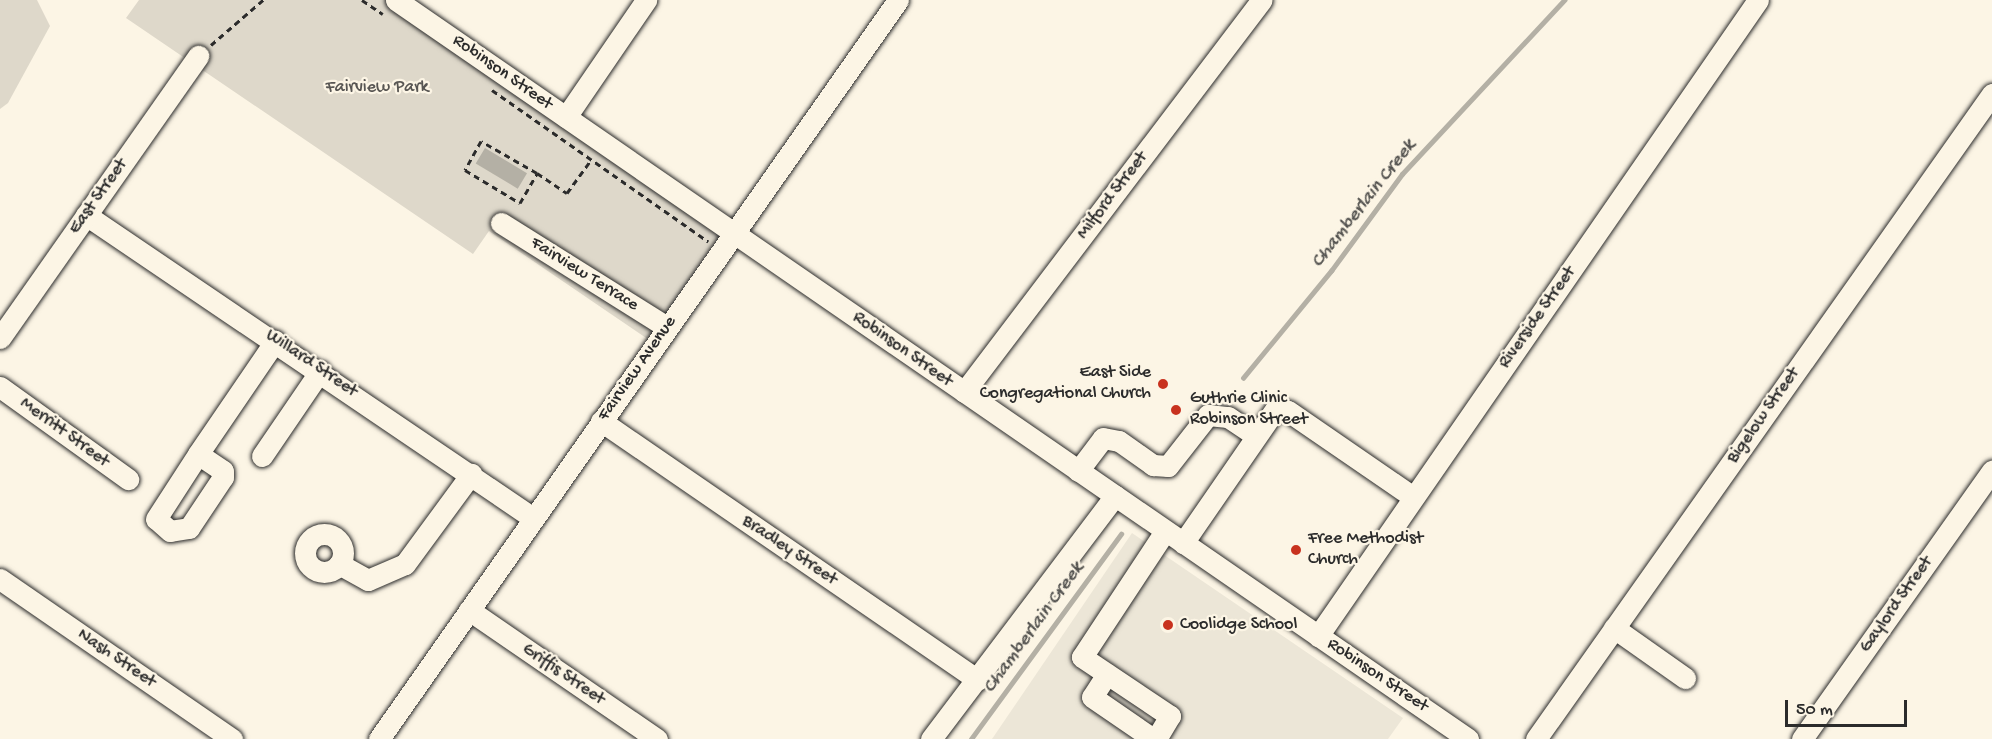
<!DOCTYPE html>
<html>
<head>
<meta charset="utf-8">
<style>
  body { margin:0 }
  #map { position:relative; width:1992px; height:739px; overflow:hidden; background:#fcf5e5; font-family:"Gochi Hand",sans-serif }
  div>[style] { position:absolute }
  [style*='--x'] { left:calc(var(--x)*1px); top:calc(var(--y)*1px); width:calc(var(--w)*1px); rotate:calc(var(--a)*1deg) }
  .built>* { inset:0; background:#ece6d7 }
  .green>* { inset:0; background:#ded8ca }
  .water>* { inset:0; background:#b4b0a5; transform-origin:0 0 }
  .stream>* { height:4.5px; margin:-2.25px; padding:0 2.25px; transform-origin:2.25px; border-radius:2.25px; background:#b4b0a5 }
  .path>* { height:3px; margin-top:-1.5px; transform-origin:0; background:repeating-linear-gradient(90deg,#2b2b2b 0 6px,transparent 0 10.5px) }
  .roads { filter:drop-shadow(0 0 2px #2b2b2b) drop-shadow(0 0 2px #2b2b2b) }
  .minor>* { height:21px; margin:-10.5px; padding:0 10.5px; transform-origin:10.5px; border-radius:10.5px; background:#fcf5e5 }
  .minor>.ring { margin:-10.5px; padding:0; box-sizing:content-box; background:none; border:21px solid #fcf5e5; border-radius:50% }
  .dots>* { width:16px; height:16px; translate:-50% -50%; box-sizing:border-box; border:3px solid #fcf5e5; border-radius:50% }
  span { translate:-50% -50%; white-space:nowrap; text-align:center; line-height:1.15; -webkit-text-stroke:4.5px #fcf5e5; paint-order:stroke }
  .street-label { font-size:18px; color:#2b2b2b }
  .park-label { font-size:18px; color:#585653 }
  .poi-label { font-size:18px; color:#2b2b2b }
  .right { translate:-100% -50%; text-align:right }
  .left { translate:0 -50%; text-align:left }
  .water-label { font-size:20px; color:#545350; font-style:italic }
  .scale { position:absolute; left:1785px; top:700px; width:122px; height:27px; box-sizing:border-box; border:3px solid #2b2b2b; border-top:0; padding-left:8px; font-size:18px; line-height:21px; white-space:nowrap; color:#2b2b2b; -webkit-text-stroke:4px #fcf5e5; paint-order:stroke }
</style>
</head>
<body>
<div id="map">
  <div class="built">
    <div style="clip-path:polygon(1132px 533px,1403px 718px,1388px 739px,992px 739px)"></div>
  </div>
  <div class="green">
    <div style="clip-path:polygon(0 0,37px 0,50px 26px,8px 103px,0 109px)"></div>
    <div style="clip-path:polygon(139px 0,396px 0,734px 234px,655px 344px,489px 231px,473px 254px,126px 18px)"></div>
  </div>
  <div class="water">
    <div style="left:485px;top:148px;width:49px;height:18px;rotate:31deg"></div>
  </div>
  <div class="stream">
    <div style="--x:1243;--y:378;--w:139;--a:-50.6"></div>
    <div style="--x:1331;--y:271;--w:120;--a:-53.8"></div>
    <div style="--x:1402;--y:174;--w:238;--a:-47"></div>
    <div style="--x:971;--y:739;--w:254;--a:-53.8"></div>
  </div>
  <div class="path">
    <div style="--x:362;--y:0;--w:25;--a:34"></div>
    <div style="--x:211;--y:45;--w:69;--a:-40.9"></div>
    <div style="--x:492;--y:90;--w:264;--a:35"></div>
    <div style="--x:537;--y:173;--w:64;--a:-150.3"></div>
    <div style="--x:481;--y:141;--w:33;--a:119"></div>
    <div style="--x:465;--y:170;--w:64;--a:31"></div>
    <div style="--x:520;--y:203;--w:34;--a:-60"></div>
    <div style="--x:537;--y:173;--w:36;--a:34"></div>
    <div style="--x:567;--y:193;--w:41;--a:-54"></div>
  </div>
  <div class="roads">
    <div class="minor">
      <div style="--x:396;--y:0;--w:1302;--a:34.58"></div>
      <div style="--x:566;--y:117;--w:142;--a:-55.6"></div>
      <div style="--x:86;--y:215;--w:540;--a:34.13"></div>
      <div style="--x:501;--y:223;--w:196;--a:32.1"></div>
      <div style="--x:0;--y:338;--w:345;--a:-54.9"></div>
      <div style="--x:0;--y:387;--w:158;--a:35.7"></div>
      <div style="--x:964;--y:392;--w:492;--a:-52.8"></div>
      <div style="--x:601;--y:421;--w:457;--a:34.5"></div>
      <div style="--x:198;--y:454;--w:30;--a:34"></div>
      <div style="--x:223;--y:471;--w:6;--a:90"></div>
      <div style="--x:223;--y:477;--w:61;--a:123.7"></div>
      <div style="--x:189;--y:528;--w:19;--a:171"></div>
      <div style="--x:170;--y:531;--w:18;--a:-139"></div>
      <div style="--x:156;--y:519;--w:77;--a:-57.1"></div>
      <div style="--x:198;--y:454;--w:137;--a:-55.7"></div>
      <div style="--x:262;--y:456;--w:103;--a:-55.7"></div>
      <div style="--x:1078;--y:471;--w:41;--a:-52.9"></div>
      <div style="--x:1103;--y:438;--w:16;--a:11"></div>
      <div style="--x:1119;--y:441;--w:42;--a:35.2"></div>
      <div style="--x:1153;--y:465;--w:15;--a:4"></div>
      <div style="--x:1168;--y:466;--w:65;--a:-51.9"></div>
      <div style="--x:1208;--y:415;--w:20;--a:6"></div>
      <div style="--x:1228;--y:417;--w:32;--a:34"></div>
      <div class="ring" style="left:305px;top:534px;width:17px;height:17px"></div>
      <div style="--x:1183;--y:543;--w:164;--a:-55.4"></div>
      <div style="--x:1276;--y:408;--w:12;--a:14"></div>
      <div style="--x:1288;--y:411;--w:152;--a:34.5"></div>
      <div style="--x:339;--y:564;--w:33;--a:29"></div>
      <div style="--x:368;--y:580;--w:40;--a:-23.4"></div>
      <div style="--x:405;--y:564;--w:112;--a:-53.7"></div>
      <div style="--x:0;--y:579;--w:282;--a:34.6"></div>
      <div style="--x:469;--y:610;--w:228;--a:34.5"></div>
      <div style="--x:1614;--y:628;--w:87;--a:35.2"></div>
      <div style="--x:1318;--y:636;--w:773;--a:-55.32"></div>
      <div style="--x:1107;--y:674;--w:27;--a:123"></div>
      <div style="--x:1092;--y:697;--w:74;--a:34.5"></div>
      <div style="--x:379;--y:739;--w:903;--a:-54.92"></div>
      <div style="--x:931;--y:739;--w:305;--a:-52.9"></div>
      <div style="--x:1156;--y:739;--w:27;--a:-59"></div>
      <div style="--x:1170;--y:716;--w:106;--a:-146.2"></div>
      <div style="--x:1082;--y:657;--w:151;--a:-56.6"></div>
      <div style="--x:1536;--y:739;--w:790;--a:-54.74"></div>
      <div style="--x:1802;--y:739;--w:329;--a:-54.7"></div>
    </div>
  </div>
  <div class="dots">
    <div style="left:1163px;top:384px;background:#c8321e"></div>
    <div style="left:1176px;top:410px;background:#c8321e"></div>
    <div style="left:1296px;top:550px;background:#c8321e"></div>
    <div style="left:1168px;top:625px;background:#c8321e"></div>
  </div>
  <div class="street-label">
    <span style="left:502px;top:73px;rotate:35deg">Robinson Street</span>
    <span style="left:1113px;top:196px;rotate:-53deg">Milford Street</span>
    <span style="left:99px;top:197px;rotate:-55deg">East Street</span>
    <span style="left:584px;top:275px;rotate:32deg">Fairview Terrace</span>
    <span style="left:1538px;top:318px;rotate:-55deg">Riverside Street</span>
    <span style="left:902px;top:350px;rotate:35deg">Robinson Street</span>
    <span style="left:311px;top:364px;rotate:34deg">Willard Street</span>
    <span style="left:638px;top:369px;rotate:-55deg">Fairview Avenue</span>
    <span style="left:1764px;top:416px;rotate:-55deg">Bigelow Street</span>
    <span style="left:64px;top:433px;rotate:36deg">Merritt Street</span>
    <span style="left:789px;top:551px;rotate:34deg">Bradley Street</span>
    <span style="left:1897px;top:605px;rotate:-55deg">Gaylord Street</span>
    <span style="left:116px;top:659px;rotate:34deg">Nash Street</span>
    <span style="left:563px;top:675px;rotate:34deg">Griffis Street</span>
    <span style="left:1377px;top:676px;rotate:34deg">Robinson Street</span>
  </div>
  <div class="park-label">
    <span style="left:377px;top:88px">Fairview Park</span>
  </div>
  <div class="poi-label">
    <span class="right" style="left:1151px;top:384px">East Side<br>Congregational Church</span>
    <span class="left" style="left:1190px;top:410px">Guthrie Clinic<br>Robinson Street</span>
    <span class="left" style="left:1308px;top:550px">Free Methodist<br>Church</span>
    <span class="left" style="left:1180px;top:625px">Coolidge School</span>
  </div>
  <div class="water-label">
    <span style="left:1364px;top:204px;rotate:-52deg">Chamberlain Creek</span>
    <span style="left:1034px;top:628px;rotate:-54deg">Chamberlain Creek</span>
  </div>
  <div class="scale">50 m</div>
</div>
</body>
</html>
